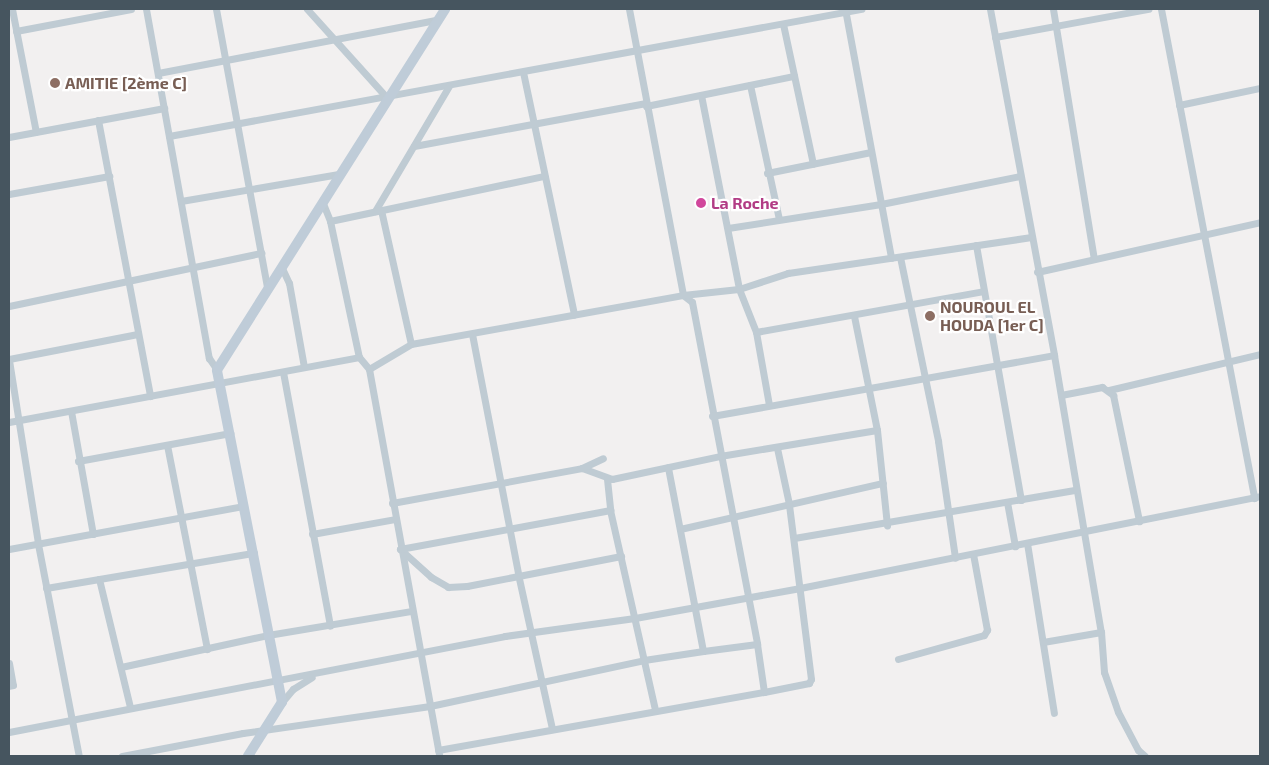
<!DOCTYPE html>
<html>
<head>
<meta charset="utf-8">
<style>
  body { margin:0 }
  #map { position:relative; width:1269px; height:765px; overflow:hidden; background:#f2f0f0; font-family:"Exo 2",sans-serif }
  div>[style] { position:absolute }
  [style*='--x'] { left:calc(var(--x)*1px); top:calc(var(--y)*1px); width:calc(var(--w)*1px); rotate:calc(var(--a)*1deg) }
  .street>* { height:7px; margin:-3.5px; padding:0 3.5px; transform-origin:3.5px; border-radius:3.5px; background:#bfcbd3 }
  .secondary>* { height:10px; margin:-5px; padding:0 5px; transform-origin:5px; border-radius:5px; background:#bfccd8 }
  .dots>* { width:14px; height:14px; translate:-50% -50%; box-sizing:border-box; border:2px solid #fff; border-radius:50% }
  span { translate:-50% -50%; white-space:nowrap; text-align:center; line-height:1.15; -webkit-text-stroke:4.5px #fff; paint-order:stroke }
  .education-label { font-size:16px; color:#785e54; font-weight:700 }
  .left { translate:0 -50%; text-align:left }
  .hotel-label { font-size:16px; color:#b23c85; font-weight:700 }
  .frame { position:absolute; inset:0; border:10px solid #46555f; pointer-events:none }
</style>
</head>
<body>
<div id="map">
  <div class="street">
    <div style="--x:12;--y:9;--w:125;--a:79"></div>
    <div style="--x:146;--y:9;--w:355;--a:79.8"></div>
    <div style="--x:209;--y:358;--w:14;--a:56"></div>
    <div style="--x:216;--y:9;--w:283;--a:79.6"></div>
    <div style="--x:307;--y:9;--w:120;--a:48"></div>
    <div style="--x:629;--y:9;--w:291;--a:79.3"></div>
    <div style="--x:683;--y:295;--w:11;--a:38"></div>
    <div style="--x:692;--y:302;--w:348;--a:79.2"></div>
    <div style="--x:757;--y:644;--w:54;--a:172.6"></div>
    <div style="--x:845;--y:9;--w:253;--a:79.5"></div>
    <div style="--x:990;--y:9;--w:352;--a:79.5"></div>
    <div style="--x:1054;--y:355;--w:281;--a:80.4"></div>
    <div style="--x:1101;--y:632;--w:40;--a:85.7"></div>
    <div style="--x:1104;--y:672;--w:42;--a:70.7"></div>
    <div style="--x:1118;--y:712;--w:43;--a:62.2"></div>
    <div style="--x:1138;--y:750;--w:9;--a:41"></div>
    <div style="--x:1053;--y:9;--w:253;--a:80.7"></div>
    <div style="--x:1161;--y:9;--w:498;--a:79.2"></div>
    <div style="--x:783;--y:24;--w:143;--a:77.9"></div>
    <div style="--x:16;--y:31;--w:117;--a:-10.8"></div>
    <div style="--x:995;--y:37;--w:156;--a:-10.4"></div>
    <div style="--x:523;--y:72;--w:248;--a:78.1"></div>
    <div style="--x:158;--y:73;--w:284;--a:-10.8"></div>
    <div style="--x:750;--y:85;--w:137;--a:77.8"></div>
    <div style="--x:701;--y:95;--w:198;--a:78.9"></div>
    <div style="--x:739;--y:289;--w:46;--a:68.4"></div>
    <div style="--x:756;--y:332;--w:74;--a:79.9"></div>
    <div style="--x:1179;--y:105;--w:83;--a:-11.9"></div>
    <div style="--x:646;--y:106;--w:151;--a:-11.5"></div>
    <div style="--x:98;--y:120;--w:281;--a:79.3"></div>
    <div style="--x:169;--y:136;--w:704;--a:-10.4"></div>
    <div style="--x:9;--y:137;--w:158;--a:-10.6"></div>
    <div style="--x:414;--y:146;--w:236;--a:-10.5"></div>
    <div style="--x:767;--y:173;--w:106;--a:-11.4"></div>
    <div style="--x:9;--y:194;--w:102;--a:-10.2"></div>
    <div style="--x:181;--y:201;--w:160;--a:-9.7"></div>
    <div style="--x:322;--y:201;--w:22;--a:68"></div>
    <div style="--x:330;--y:221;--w:139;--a:78"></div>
    <div style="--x:381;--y:210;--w:137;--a:77.4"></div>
    <div style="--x:375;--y:211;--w:145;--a:-59.4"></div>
    <div style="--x:330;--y:221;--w:219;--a:-11.9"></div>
    <div style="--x:728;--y:228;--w:155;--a:-8.9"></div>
    <div style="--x:881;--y:204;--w:142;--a:-11.4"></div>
    <div style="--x:976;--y:245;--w:259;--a:80"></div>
    <div style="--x:900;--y:257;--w:188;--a:78.3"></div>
    <div style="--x:938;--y:441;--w:118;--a:81.7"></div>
    <div style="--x:281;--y:266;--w:19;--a:65"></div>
    <div style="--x:289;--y:283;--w:85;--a:79.9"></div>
    <div style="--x:1037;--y:272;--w:229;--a:-12.6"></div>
    <div style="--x:9;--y:306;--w:258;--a:-11.9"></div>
    <div style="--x:854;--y:316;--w:116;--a:78.6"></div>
    <div style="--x:877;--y:430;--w:96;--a:84"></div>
    <div style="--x:756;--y:332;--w:231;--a:-10.2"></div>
    <div style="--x:472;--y:334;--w:244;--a:79.1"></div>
    <div style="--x:518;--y:574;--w:158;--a:77.6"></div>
    <div style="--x:9;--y:359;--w:131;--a:-11"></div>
    <div style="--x:9;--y:360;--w:186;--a:81"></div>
    <div style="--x:38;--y:544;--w:216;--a:79.1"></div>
    <div style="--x:369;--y:369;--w:393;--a:79.7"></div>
    <div style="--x:283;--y:372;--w:258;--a:79.5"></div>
    <div style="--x:1109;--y:390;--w:155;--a:-13.4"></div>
    <div style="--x:1061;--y:395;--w:42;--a:-11"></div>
    <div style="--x:1102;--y:387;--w:14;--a:36"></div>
    <div style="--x:1113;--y:395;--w:129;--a:78.3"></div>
    <div style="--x:71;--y:411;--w:125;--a:79.9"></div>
    <div style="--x:712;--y:416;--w:347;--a:-10.1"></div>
    <div style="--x:9;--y:422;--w:356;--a:-10.5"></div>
    <div style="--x:359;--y:357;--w:16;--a:50"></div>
    <div style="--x:369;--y:369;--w:49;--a:-30.8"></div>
    <div style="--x:411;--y:344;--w:276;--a:-10.2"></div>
    <div style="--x:683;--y:295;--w:56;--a:-6.1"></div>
    <div style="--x:739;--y:289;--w:52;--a:-18.1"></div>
    <div style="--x:788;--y:273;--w:246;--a:-8.4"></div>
    <div style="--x:167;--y:445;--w:208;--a:78.9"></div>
    <div style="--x:78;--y:461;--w:155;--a:-10.4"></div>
    <div style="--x:582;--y:468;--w:32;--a:20"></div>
    <div style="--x:612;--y:479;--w:110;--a:-12"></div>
    <div style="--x:720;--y:456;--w:159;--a:-9.4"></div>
    <div style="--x:607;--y:479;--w:31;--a:84"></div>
    <div style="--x:610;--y:510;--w:204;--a:77.3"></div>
    <div style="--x:1007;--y:502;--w:45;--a:79.7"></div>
    <div style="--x:392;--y:503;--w:193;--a:-10.4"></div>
    <div style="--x:582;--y:468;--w:23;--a:-25"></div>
    <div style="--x:680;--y:529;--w:208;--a:-12.8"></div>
    <div style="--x:312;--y:534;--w:84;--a:-10.2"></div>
    <div style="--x:794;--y:538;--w:286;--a:-9.7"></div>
    <div style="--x:1027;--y:543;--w:172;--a:81"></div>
    <div style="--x:9;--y:549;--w:239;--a:-10.4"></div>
    <div style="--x:400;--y:549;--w:42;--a:42.1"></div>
    <div style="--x:431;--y:577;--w:20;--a:30"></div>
    <div style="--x:448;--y:587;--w:19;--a:-3"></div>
    <div style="--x:467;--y:586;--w:157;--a:-11"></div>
    <div style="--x:400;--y:549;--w:214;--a:-10.5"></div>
    <div style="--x:99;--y:579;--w:132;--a:76.4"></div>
    <div style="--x:46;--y:588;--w:211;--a:-9.6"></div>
    <div style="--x:1043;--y:642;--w:59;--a:-9.8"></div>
    <div style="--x:898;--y:659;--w:89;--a:-15.6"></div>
    <div style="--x:984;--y:635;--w:6;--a:-59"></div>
    <div style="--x:987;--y:630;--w:77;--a:-100.4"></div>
    <div style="--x:9;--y:663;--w:22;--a:80"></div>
    <div style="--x:13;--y:685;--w:4;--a:166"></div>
    <div style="--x:121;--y:667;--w:150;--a:-12.3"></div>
    <div style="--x:268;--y:635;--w:146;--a:-9.5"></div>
    <div style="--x:764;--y:692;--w:46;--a:-11.3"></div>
    <div style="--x:809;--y:683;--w:4;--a:-63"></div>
    <div style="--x:811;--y:679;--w:176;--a:-97.2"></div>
    <div style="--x:789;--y:504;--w:57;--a:-102.1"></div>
    <div style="--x:282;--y:702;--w:17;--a:-50"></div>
    <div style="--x:293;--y:689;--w:22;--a:-32"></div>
    <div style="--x:9;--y:732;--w:505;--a:-10.95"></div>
    <div style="--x:505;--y:636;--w:131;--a:-7.9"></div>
    <div style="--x:635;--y:618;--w:168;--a:-10.3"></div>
    <div style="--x:800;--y:588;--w:469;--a:-11.3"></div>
    <div style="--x:438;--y:750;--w:331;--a:-10.1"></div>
    <div style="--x:764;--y:692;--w:49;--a:-98.3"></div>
    <div style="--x:122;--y:756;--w:123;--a:-10.8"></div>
    <div style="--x:243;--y:733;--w:189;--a:-8.2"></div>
    <div style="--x:430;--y:706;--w:219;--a:-12.1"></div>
    <div style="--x:644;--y:660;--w:60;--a:-8.7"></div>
    <div style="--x:703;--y:651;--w:187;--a:-100.8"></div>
  </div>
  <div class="secondary">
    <div style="--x:248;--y:756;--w:64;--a:-57.8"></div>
    <div style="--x:282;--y:702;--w:338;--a:-101.1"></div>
    <div style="--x:217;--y:370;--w:427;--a:-57.7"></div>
  </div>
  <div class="dots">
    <div style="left:55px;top:83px;background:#8d6e63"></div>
    <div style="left:701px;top:203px;background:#d1479c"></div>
    <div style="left:930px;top:316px;background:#8d6e63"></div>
  </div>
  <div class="education-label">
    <span class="left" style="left:65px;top:83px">AMITIE [2ème C]</span>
    <span class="left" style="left:940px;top:316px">NOUROUL EL<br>HOUDA [1er C]</span>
  </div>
  <div class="hotel-label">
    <span class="left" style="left:711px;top:203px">La Roche</span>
  </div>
  <div class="frame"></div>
</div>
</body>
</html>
